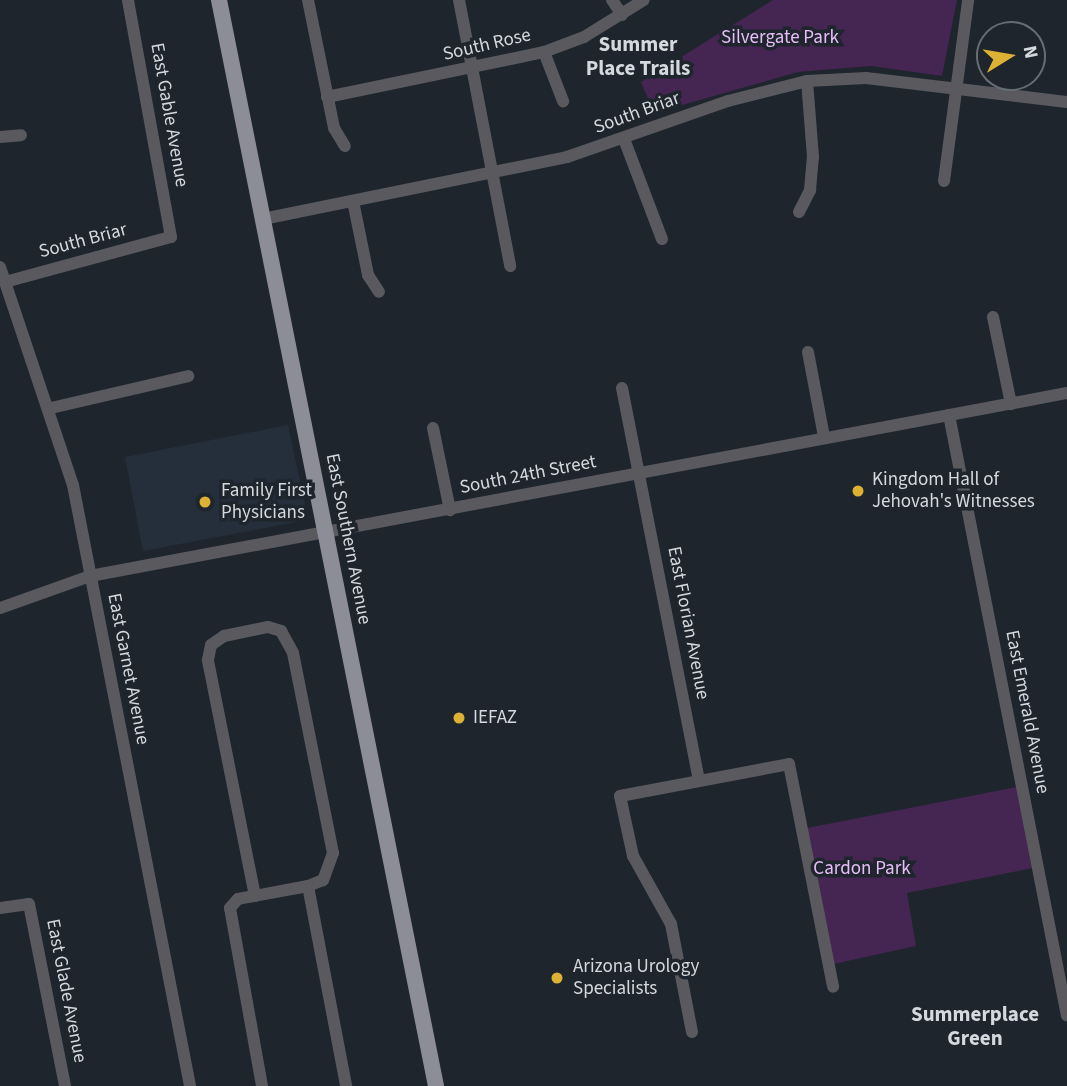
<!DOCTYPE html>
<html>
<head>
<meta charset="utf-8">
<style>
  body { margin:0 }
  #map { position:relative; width:1067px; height:1086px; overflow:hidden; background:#1e252d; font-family:"Source Sans 3",sans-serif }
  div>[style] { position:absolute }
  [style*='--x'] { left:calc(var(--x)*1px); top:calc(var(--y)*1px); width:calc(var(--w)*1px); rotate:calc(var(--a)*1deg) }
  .built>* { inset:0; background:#252f3c }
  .green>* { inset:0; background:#452551 }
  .minor>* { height:12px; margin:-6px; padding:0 6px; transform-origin:6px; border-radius:6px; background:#59595e }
  .major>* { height:16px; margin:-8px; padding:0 8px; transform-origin:8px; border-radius:8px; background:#8c8d97 }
  .dots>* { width:19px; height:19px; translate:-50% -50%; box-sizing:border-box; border:4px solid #1e252d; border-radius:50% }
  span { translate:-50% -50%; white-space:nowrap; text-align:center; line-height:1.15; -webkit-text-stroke:7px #1e252d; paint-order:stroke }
  .park-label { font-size:19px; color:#e9bdfa }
  .street-label { font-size:19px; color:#d4d9de }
  .poi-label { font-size:19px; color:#d4d9de }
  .left { translate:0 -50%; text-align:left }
  .neighbourhood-label { font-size:21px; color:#d4d9de; font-weight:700 }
  .north { position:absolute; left:976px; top:21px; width:70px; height:70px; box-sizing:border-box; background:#1e252d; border:2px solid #676d74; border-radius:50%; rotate:79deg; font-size:19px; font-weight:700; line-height:28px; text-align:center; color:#d4d9de }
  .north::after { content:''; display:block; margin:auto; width:24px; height:32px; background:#ddb133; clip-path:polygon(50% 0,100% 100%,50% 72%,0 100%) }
</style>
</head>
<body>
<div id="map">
  <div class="built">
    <div style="clip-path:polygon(288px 425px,306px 509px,302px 521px,143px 551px,125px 457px)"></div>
  </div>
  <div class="green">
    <div style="clip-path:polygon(773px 0,957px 0,942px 76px,871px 66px,798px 72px,654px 113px,641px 82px)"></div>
    <div style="clip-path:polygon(1022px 786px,1038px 867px,907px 893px,916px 946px,829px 965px,802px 829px)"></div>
  </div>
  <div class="minor">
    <div style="--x:308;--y:0;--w:131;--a:78.5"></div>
    <div style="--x:334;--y:128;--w:21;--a:59"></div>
    <div style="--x:459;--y:0;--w:271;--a:79.1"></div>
    <div style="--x:612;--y:0;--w:18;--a:56"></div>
    <div style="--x:544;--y:52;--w:53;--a:68.8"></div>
    <div style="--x:327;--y:97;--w:222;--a:-11.7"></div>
    <div style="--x:544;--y:52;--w:43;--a:-20.6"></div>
    <div style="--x:584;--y:37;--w:70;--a:-31.7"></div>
    <div style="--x:0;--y:137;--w:21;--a:-5"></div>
    <div style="--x:624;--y:139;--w:107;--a:69.2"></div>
    <div style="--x:944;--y:181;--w:183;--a:-82.4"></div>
    <div style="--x:353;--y:201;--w:76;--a:78.5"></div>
    <div style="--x:368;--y:275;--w:20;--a:57"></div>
    <div style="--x:799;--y:212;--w:25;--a:-63"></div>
    <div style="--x:810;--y:190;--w:33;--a:-85"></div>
    <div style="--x:813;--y:157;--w:76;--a:-94.5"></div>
    <div style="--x:263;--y:219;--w:310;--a:-11.5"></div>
    <div style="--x:567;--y:157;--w:170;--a:-19.2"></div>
    <div style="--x:728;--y:101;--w:81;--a:-14.2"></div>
    <div style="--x:807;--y:81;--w:59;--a:-2.9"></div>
    <div style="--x:866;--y:78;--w:202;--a:6.8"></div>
    <div style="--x:0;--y:267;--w:230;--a:71.5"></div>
    <div style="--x:73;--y:485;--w:612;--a:78.98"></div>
    <div style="--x:5;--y:282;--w:172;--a:-15.2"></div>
    <div style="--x:171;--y:237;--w:241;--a:-100.3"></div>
    <div style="--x:993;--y:317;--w:89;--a:78.3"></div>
    <div style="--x:808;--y:352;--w:86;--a:79.3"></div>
    <div style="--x:622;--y:388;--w:399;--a:78.9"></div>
    <div style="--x:51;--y:408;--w:141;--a:-13.1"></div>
    <div style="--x:949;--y:415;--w:612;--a:78.89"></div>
    <div style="--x:433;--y:428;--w:84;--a:78.3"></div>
    <div style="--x:0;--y:608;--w:96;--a:-19.6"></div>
    <div style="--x:90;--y:576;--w:994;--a:-10.61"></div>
    <div style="--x:308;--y:886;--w:204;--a:79.2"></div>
    <div style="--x:255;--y:896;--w:241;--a:-101.3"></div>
    <div style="--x:208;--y:660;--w:15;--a:-79"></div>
    <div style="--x:211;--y:645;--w:16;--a:-35"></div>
    <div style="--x:224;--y:636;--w:45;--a:-11.6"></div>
    <div style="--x:268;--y:627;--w:14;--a:17"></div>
    <div style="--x:281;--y:631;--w:25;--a:61"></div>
    <div style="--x:293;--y:653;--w:204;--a:78.7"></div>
    <div style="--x:333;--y:853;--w:29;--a:110"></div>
    <div style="--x:323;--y:880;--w:16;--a:158"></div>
    <div style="--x:308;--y:886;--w:71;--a:169.5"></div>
    <div style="--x:238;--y:899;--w:12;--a:132"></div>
    <div style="--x:230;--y:908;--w:181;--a:79.8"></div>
    <div style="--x:0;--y:908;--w:29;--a:-8"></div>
    <div style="--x:29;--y:904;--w:186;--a:78.8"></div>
    <div style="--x:692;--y:1032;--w:110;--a:-101"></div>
    <div style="--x:671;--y:924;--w:78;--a:-119.2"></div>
    <div style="--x:633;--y:856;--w:61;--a:-102.2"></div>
    <div style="--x:620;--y:796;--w:172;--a:-10.7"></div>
    <div style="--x:789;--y:764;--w:227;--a:78.8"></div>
  </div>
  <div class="major">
    <div style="--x:219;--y:0;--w:1107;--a:78.7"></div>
  </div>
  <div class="dots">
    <div style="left:858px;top:491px;background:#ddb133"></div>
    <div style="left:205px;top:502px;background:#ddb133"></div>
    <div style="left:459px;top:718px;background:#ddb133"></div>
    <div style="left:557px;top:978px;background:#ddb133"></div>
  </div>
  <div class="park-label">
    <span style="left:780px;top:38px">Silvergate Park</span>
    <span style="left:862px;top:869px">Cardon Park</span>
  </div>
  <div class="street-label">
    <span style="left:487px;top:45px;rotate:-13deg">South Rose</span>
    <span style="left:637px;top:113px;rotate:-20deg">South Briar</span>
    <span style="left:169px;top:115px;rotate:80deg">East Gable Avenue</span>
    <span style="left:83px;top:241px;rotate:-15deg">South Briar</span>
    <span style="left:528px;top:475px;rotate:-11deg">South 24th Street</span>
    <span style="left:348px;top:539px;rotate:79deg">East Southern Avenue</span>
    <span style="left:688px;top:623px;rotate:79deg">East Florian Avenue</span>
    <span style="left:128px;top:669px;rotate:79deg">East Garnet Avenue</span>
    <span style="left:1027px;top:712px;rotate:79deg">East Emerald Avenue</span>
    <span style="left:66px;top:991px;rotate:79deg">East Glade Avenue</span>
  </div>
  <div class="poi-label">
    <span class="left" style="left:872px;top:491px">Kingdom Hall of<br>Jehovah's Witnesses</span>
    <span class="left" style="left:221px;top:502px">Family First<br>Physicians</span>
    <span class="left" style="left:473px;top:718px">IEFAZ</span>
    <span class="left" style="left:573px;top:978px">Arizona Urology<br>Specialists</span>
  </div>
  <div class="neighbourhood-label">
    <span style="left:638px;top:56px">Summer<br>Place Trails</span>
    <span style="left:975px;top:1026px">Summerplace<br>Green</span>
  </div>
  <div class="north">N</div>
</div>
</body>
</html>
